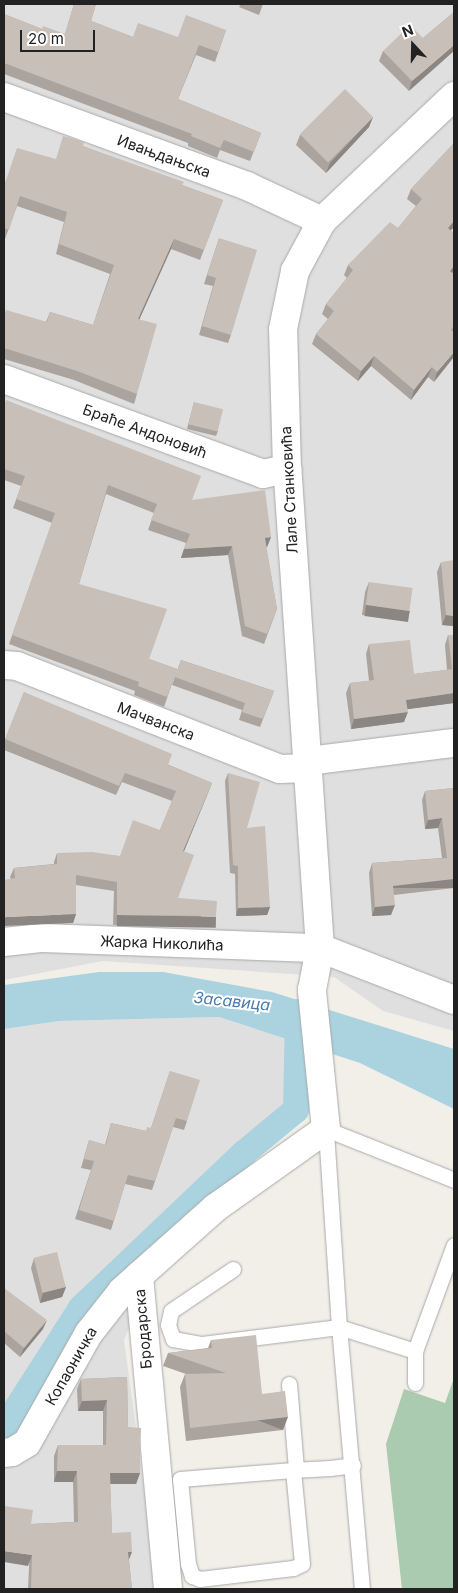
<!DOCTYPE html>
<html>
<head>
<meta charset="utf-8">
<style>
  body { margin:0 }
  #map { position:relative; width:458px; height:1593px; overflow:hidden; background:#f2efe9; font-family:Inter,sans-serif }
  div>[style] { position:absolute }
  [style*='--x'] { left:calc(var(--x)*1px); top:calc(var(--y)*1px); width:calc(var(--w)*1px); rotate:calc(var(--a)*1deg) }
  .residential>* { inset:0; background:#e0dfdf }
  .cemetery>* { inset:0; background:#aacbaf }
  .water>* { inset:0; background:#aad3df }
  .canal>* { height:26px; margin:-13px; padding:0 13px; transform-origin:13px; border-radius:13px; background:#aad3df }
  .roads { filter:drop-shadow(0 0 1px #a9a9a9) drop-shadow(0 0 1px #a9a9a9) }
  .service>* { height:15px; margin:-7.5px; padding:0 7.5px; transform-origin:7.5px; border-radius:7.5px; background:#fff }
  .minor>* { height:28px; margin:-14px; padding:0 14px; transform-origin:14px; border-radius:14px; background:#fff }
  .wall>* { inset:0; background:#aba49e }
  .shaded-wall>* { inset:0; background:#8b8681; transform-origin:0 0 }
  .building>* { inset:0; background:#c7bfb8; transform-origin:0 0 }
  span { translate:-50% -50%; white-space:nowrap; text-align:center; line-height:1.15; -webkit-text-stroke:4px #fff; paint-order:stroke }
  .street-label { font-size:15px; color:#222 }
  .water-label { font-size:16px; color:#4a7aab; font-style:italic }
  .frame { position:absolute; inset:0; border:5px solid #222; pointer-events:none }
  .north { position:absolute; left:388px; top:20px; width:50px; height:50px; -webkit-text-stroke:4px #fff; paint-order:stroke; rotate:339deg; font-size:14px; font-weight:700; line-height:20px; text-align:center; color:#222 }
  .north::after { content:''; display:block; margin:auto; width:18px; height:22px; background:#222; clip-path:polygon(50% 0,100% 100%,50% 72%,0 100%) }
  .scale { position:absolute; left:20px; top:30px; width:75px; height:22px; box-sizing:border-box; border:2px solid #222; border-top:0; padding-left:6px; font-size:15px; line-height:18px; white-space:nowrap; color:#222; -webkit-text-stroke:4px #fff; paint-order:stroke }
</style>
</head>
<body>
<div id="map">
  <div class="residential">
    <div style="clip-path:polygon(4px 4px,454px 4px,454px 1031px,383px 1011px,334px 977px,103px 961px,4px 980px)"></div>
    <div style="clip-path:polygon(219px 1017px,289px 1040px,289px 1125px,181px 1202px,124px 1340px,158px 1589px,4px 1589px,4px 1029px,59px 1021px)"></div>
  </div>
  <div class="cemetery">
    <div style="clip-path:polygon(454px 1378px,454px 1589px,402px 1589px,386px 1444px,404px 1389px,445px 1403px)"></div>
  </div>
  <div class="water">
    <div style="clip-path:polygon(99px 972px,163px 972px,272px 992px,454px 1049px,454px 1109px,360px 1063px,219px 1017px,59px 1021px,4px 1029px,4px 985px)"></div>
  </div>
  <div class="canal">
    <div style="--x:4;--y:1443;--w:30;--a:-73"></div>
    <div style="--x:13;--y:1414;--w:126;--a:-57.3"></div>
    <div style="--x:81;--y:1308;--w:225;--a:-43.6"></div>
    <div style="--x:244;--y:1153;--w:67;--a:-39.6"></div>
    <div style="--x:296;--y:1110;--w:98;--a:-88.8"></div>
  </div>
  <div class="roads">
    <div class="service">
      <div style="--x:233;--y:1269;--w:75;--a:145.9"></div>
      <div style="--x:171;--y:1311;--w:14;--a:102"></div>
      <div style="--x:168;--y:1325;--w:15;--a:70"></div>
      <div style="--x:173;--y:1339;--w:29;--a:10"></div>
      <div style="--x:202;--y:1344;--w:138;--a:-7.1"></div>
      <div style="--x:339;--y:1327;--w:198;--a:-93.8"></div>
      <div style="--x:326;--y:1129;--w:138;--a:21.7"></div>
      <div style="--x:415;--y:1383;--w:32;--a:-90"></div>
      <div style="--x:415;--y:1351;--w:113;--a:-69.8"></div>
      <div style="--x:289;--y:1384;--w:86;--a:85.3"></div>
      <div style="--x:293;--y:1470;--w:94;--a:84.5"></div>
      <div style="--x:302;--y:1564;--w:10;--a:156"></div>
      <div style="--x:293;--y:1568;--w:94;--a:173.3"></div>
      <div style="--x:200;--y:1579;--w:9;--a:-159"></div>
      <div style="--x:192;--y:1576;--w:13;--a:-108"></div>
      <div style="--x:188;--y:1564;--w:85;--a:-95.4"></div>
      <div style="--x:180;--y:1479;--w:113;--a:-4.6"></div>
      <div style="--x:293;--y:1470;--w:37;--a:-3"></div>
      <div style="--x:330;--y:1468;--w:23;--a:-7"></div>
      <div style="--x:362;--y:1589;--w:263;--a:-95"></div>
      <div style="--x:339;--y:1327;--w:80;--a:17.5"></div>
    </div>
    <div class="minor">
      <div style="--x:4;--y:97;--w:259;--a:20.1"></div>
      <div style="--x:247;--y:186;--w:83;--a:25"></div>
      <div style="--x:4;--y:379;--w:276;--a:20.1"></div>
      <div style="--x:263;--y:474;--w:25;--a:-12"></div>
      <div style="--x:4;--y:665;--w:13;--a:4"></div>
      <div style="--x:17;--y:666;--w:282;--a:21.4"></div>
      <div style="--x:280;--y:769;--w:29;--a:-2"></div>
      <div style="--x:309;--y:761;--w:146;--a:-7.1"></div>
      <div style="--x:4;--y:942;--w:39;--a:-6"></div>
      <div style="--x:43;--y:938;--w:277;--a:2.1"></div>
      <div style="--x:320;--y:948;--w:144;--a:21.2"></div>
      <div style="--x:139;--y:1276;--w:314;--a:84.7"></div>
      <div style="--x:4;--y:1453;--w:8;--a:-7"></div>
      <div style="--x:12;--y:1452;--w:17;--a:-31"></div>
      <div style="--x:27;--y:1443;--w:126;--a:-60.6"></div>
      <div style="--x:89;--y:1333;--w:53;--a:-51.8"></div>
      <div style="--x:122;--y:1291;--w:125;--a:-41.7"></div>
      <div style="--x:215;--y:1208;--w:136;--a:-35.4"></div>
      <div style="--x:326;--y:1129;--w:140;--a:-95.8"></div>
      <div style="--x:312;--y:990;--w:43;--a:-79.2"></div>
      <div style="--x:320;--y:948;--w:480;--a:-93.9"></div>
      <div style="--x:287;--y:469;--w:140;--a:-91.6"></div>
      <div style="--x:283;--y:329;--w:59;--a:-78.3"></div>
      <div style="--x:295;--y:271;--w:57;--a:-61.6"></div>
      <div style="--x:322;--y:221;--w:182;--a:-43.4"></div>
    </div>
  </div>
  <div class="wall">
    <div style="clip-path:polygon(74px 4px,96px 4px,91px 21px,133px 37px,178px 37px,226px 30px,215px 62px,196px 55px,178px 99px,261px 133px,250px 161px,220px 150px,217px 158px,188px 146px,188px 143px,4px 74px,4px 14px,42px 29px,65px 34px)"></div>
    <div style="clip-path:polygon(241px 4px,263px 4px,259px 15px,239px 7px)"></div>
    <div style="clip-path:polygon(454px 12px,409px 91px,379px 61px,383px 51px,423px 38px)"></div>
    <div style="clip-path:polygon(373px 117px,369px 127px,326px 173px,296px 145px,300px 135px)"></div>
    <div style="clip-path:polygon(454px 143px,454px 227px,451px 230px,453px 273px,454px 274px,454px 331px,434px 382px,428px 377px,411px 400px,371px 366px,358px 381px,312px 344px,316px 334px,328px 319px,322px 314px,326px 304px,347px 278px,344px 275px,348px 265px,398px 228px,416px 206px,407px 199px,411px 189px)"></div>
    <div style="clip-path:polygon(83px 146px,182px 185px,223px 200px,200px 260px,171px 249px,139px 320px,137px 394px,134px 404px,74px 380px,4px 359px,4px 317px,46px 322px,50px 312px,93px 325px,110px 274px,56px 254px,64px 222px,17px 206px,5px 239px,4px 239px,4px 185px)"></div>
    <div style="clip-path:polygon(219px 238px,231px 335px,228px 343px,199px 335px,213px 286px,204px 284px)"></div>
    <div style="clip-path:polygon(194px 402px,218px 431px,216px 436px,187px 429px)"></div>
    <div style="clip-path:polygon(4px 406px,192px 500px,271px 537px,267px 547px,266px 547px,277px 609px,264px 644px,242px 636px,228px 555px,181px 558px,186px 543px,148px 530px,154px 513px,106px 494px,79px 584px,149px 659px,177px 669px,164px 707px,134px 695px,135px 691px,9px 644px,52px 523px,13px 508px,21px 486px,4px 480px)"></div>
    <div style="clip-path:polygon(441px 562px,454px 626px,442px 625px,437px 572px)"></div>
    <div style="clip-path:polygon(369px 582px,410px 611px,407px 621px,362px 615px,365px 592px)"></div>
    <div style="clip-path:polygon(448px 635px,454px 635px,454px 708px,454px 703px,407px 709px,404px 722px,351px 729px,346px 693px,350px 683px,369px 681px,366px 654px,369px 644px,414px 674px,447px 670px,445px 645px)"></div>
    <div style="clip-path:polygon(181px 660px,274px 691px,260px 727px,239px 720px,242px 710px,172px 685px)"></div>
    <div style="clip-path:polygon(24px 692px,169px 765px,212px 783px,184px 851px,178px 898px,213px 926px,113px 925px,114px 891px,76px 885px,76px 914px,73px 923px,11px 879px,10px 877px,14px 868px,54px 864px,54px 862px,57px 853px,120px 856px,160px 830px,172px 801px,122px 782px,116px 795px,4px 750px,4px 742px)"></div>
    <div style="clip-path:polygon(228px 773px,247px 828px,270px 907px,267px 915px,236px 916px,235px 874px,230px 873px,225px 781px)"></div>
    <div style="clip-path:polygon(454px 788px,454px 888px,394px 895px,391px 915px,372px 916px,369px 873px,372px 863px,442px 858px,438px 828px,425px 829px,422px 800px,425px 791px)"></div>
    <div style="clip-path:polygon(170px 1071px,187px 1121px,184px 1130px,173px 1127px,152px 1190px,125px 1184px,111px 1230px,75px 1219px,91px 1170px,81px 1168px,89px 1140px,105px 1145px,111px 1123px,146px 1131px,151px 1128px)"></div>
    <div style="clip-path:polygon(34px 1258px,66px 1287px,62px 1297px,40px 1303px,31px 1268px)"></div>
    <div style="clip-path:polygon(4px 1288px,43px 1329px,20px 1357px,4px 1343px)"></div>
    <div style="clip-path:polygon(211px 1340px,262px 1394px,283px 1430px,186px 1441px,180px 1387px,185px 1374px,186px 1374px,163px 1366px,168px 1353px,208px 1348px)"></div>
    <div style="clip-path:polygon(127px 1377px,128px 1427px,140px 1473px,136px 1484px,110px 1484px,112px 1533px,129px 1560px,132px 1589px,28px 1589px,31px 1524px,74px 1522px,73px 1482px,54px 1482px,54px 1456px,58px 1445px,103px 1445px,103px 1411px,78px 1411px,77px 1389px,81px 1379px)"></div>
  </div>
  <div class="shaded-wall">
    <div style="clip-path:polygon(454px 45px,454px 51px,409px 91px,412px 81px)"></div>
    <div style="clip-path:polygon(373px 117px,369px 127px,326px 173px,330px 163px)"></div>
    <div style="clip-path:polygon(454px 221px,454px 227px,444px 238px,448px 228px)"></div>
    <div style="clip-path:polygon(174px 239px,171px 249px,135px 329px,138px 319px)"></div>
    <div style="clip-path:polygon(454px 266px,454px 271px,446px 281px,450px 271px)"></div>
    <div style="clip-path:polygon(454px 352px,454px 357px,434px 382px,437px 372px)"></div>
    <div style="clip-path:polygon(374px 356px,371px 366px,358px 381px,361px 371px)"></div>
    <div style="clip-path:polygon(432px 367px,428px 377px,411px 400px,414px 390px)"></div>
    <div style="clip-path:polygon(271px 537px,267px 547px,261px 547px,265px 538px)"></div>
    <div style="clip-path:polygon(232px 546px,228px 555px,181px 558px,184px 549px)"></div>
    <div style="left:366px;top:605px;width:44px;height:11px;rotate:8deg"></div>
    <div style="clip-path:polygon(446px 615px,454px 616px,454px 626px,442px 625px)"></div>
    <div style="clip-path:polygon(454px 693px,454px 703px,402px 710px,406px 700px)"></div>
    <div style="clip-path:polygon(408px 712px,404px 722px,351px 729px,354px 719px)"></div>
    <div style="clip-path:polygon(212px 783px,208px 793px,180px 861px,183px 851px)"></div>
    <div style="clip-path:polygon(442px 818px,438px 828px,425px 829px,428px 820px)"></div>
    <div style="left:454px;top:879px;width:9px;height:61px;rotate:90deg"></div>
    <div style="clip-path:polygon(395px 905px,391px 915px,372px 916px,375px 907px)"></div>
    <div style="clip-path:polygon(270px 907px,267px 915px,236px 916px,238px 908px)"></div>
    <div style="clip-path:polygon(76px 914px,73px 923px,4px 926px,4px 918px,6px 917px)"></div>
    <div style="left:117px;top:915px;width:99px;height:11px;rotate:1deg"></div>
    <div style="clip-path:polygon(66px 1287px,62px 1297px,40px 1303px,43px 1293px)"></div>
    <div style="clip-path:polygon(47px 1320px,43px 1329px,20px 1357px,24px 1348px)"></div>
    <div style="clip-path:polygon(107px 1400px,103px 1411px,78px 1411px,82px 1401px)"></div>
    <div style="left:288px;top:1417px;width:14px;height:99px;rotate:111deg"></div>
    <div style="clip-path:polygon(57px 1471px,77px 1471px,73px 1482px,54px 1482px)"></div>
    <div style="clip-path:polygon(110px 1473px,140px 1473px,136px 1484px,106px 1484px)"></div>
    <div style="clip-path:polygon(4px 1551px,32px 1555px,28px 1566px,4px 1562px)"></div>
    <div style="clip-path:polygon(128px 1552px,132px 1552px,128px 1562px)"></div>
  </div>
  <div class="building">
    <div style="clip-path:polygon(74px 4px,96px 4px,91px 21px,133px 37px,138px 23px,178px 37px,186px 15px,226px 30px,218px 52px,199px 45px,178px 99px,261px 133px,254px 152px,224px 140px,220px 148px,191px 136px,192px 134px,4px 63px,4px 14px,42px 29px,43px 26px,65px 34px)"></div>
    <div style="clip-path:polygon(454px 12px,454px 45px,412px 81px,383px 51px,410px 25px,423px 38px)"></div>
    <div style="left:345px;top:89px;width:40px;height:64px;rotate:45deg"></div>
    <div style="clip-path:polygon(63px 136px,84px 142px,83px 146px,184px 182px,182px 185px,223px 200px,204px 250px,174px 239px,138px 319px,157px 324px,137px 394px,77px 371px,4px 348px,4px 318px,6px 310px,47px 322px,50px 312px,93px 325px,114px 265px,59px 244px,67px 212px,20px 196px,9px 230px,4px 228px,4px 186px,17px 148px,56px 159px)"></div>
    <div style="clip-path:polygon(454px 143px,454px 221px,448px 228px,454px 233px,454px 266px,450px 271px,454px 274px,454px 325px,451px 330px,454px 332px,454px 352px,437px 372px,432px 367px,414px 390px,374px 356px,361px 371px,316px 334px,334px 311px,326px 304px,353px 270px,348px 265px,390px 222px,398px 228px,422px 199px,411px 189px)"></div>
    <div style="clip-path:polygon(219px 238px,257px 250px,231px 335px,202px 326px,216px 278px,207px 275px)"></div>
    <div style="clip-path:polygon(6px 400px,201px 476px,192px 500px,265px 490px,271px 537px,265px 538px,277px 609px,267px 634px,245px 626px,232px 546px,184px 549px,190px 534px,151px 520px,157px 504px,108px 485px,79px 584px,167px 609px,149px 659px,177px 669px,167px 697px,138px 686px,139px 682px,12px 635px,55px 513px,16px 499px,25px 476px,4px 469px,4px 407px)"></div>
    <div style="left:194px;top:402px;width:30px;height:23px;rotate:14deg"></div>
    <div style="clip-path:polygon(454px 560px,454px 616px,446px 615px,441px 562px)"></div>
    <div style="left:369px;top:582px;width:44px;height:23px;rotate:8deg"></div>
    <div style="clip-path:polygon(448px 635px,454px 635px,454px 693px,406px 700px,408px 712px,354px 719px,350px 683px,374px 680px,369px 644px,410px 640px,414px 674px,452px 669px)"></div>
    <div style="clip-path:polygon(181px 660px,274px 691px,263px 719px,242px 712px,245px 703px,175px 677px)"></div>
    <div style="clip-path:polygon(24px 692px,172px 754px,168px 765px,212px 783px,183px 851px,194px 855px,178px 898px,217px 901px,216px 916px,117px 915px,117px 882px,76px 875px,76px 914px,6px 917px,4px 918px,4px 880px,15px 878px,14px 868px,57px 864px,57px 853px,92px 852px,120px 856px,133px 820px,160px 830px,176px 791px,125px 773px,119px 786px,5px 739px)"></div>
    <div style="clip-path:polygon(228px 773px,260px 782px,247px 828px,265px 826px,270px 907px,238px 908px,238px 866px,233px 865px)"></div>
    <div style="clip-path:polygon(454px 788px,454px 879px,393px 886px,395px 905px,375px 907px,372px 863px,447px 858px,442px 818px,428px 820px,425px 791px)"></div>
    <div style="clip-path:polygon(170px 1071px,200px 1080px,187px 1121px,176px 1118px,155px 1181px,128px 1175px,114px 1221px,79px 1210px,94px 1161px,84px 1159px,89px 1140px,106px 1145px,111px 1123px,146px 1131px,147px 1127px,151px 1128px)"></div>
    <div style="left:57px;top:1252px;width:36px;height:24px;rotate:76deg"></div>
    <div style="clip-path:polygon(4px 1288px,47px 1320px,24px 1348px,5px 1332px,4px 1334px)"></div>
    <div style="clip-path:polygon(256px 1335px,262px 1394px,285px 1391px,288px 1417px,190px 1428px,185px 1374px,226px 1373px,168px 1353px,212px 1348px,211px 1340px)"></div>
    <div style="clip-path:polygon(127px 1377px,128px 1427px,141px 1428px,140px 1473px,110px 1473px,112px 1533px,131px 1532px,132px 1552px,128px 1552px,132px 1589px,31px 1589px,32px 1555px,4px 1551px,4px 1506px,33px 1510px,31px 1524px,78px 1522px,77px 1471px,57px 1471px,58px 1445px,106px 1445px,107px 1400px,82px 1401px,81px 1379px)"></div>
  </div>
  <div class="street-label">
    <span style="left:164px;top:156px;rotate:20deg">Ивањдањска</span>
    <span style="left:145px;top:431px;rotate:20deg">Браће Андоновић</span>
    <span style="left:289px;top:490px;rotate:-93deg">Лале Станковића</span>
    <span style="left:156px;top:721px;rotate:21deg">Мачванска</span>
    <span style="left:162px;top:943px;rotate:2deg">Жарка Николића</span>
    <span style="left:143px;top:1329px;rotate:-95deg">Бродарска</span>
    <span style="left:71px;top:1366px;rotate:-60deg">Копаоничка</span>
  </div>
  <div class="water-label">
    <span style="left:232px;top:1001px;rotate:6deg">Засавица</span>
  </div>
  <div class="frame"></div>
  <div class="north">N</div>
  <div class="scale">20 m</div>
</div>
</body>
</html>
